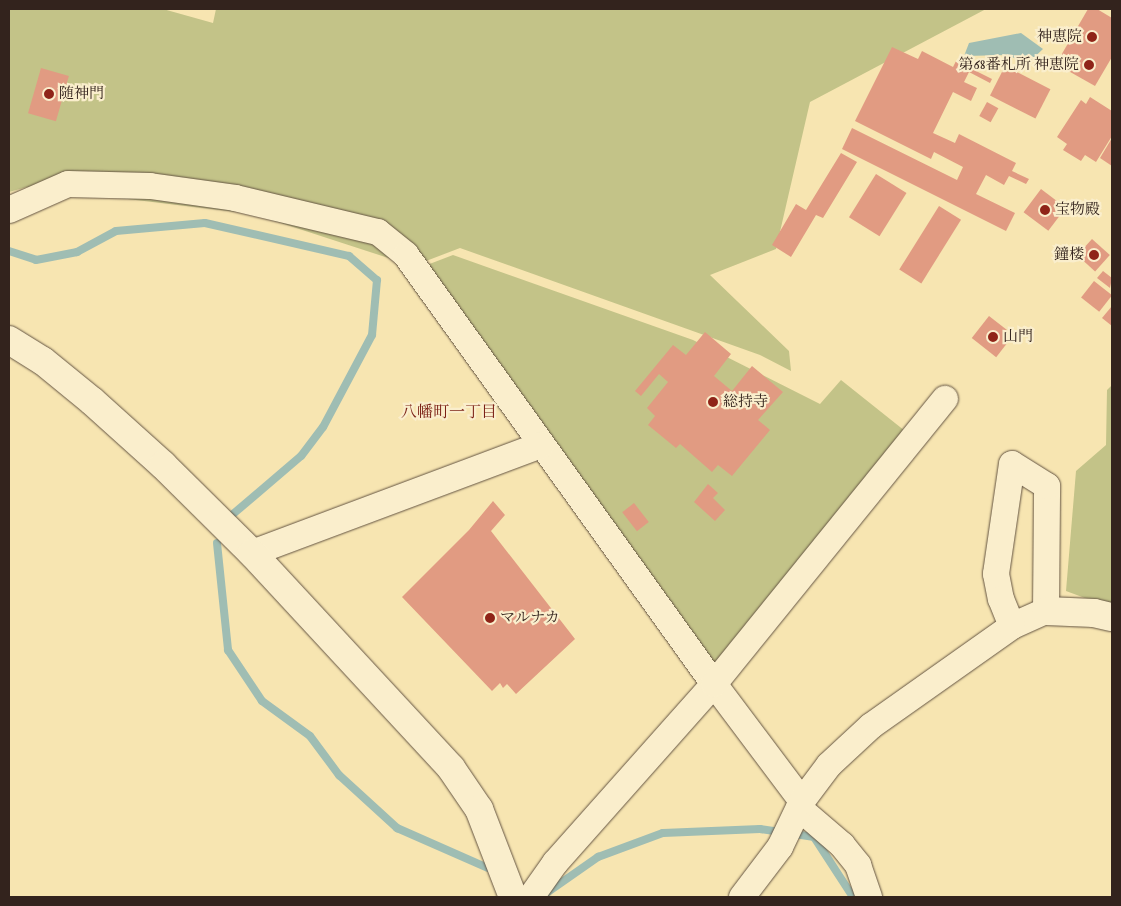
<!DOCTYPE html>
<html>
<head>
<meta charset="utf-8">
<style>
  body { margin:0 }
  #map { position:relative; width:1121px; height:906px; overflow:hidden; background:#f7e5b1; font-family:"IM FELL English","Noto Serif JP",serif }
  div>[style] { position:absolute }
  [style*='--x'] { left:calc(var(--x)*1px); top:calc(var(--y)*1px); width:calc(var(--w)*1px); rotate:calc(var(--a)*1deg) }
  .green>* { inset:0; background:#c3c388 }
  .water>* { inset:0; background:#9fbdb3 }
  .stream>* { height:8px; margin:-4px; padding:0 4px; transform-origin:4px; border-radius:4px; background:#9fbdb3 }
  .building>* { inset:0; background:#e19b82; transform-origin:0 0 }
  .roads { filter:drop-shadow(0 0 1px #645442) drop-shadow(0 0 1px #645442) }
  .street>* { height:26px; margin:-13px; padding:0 13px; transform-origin:13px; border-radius:13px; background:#faeecc }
  .secondary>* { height:28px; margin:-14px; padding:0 14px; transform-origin:14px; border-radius:14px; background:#faeecc }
  .dots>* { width:14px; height:14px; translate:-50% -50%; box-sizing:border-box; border:2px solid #faeecc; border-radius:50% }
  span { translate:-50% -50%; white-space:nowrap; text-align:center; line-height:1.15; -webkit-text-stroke:4.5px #faeecc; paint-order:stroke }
  .poi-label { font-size:15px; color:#33231d }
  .right { translate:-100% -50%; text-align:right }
  .left { translate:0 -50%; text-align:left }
  .neighbourhood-label { font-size:16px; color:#7a1f14 }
  .frame { position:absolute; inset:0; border:10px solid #33231d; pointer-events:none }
</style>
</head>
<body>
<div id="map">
  <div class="green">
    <div style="clip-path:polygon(9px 9px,163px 9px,213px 23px,216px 9px,986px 9px,810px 102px,776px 249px,710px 275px,789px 351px,791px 371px,760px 355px,460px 248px,413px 266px,253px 214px,27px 187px,9px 192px)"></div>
    <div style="clip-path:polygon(453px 255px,693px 340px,820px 404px,841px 380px,905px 431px,717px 670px,419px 268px)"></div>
    <div style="clip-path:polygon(1112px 385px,1112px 608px,1066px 591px,1076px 471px,1106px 445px,1107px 390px)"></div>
  </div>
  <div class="water">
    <div style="clip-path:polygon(1021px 33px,1043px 49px,1026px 65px,1009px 55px,964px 56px,969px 43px)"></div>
  </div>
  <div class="stream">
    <div style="--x:9;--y:251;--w:28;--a:18"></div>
    <div style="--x:36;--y:260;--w:42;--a:-11"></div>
    <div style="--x:77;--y:252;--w:44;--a:-28.3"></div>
    <div style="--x:116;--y:231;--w:89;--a:-5.1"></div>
    <div style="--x:205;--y:223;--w:148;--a:12.9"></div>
    <div style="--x:349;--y:256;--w:37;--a:41"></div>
    <div style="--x:377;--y:280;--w:55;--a:95.2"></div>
    <div style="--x:372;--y:335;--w:104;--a:118"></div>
    <div style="--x:323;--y:427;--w:36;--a:127"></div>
    <div style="--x:301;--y:456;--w:89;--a:139.5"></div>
    <div style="--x:217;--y:543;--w:108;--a:84.1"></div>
    <div style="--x:228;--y:650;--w:61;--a:56.3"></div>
    <div style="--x:262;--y:701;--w:59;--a:36.1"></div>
    <div style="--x:310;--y:736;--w:49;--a:53.4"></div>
    <div style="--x:339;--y:775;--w:79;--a:42.4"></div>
    <div style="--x:397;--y:828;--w:99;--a:23.7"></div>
    <div style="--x:545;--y:894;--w:65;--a:-34.9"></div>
    <div style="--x:598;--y:857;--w:69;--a:-20.3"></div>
    <div style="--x:663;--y:833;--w:97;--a:-2.4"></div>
    <div style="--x:760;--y:829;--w:55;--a:8.4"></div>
    <div style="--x:814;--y:837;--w:72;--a:57"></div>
  </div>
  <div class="building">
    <div style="clip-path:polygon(1088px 9px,1097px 9px,1112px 18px,1112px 57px,1095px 86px,1056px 64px)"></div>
    <div style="clip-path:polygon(892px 47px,918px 59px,922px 51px,953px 67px,956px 61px,992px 79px,990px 83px,969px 72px,964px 82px,977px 88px,971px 101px,953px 92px,933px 133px,955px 143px,959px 134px,1016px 163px,1012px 171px,1029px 179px,1026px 184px,1009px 176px,1004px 185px,986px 175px,976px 194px,1015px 213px,1006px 231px,842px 149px,852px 128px,957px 180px,963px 167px,934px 152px,931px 159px,855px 121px)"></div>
    <div style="left:1005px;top:66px;width:51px;height:33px;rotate:27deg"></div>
    <div style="left:41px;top:68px;width:29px;height:47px;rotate:16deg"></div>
    <div style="clip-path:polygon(1090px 97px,1112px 111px,1112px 136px,1096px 162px,1085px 155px,1081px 161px,1063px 150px,1067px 144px,1057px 137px,1081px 100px,1086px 104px)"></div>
    <div style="left:987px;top:102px;width:13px;height:16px;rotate:29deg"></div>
    <div style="clip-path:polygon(1112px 138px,1112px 166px,1100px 158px)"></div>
    <div style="clip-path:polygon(841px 153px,857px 162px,823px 218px,816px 215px,791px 257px,772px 245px,796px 204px,806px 210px)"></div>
    <div style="left:876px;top:174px;width:36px;height:51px;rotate:32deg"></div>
    <div style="left:1041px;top:189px;width:31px;height:29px;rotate:37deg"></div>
    <div style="left:939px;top:206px;width:26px;height:75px;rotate:32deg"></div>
    <div style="left:1092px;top:239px;width:24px;height:22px;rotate:42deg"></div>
    <div style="clip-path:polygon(1103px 271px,1112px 278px,1110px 288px,1097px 278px)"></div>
    <div style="left:1094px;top:281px;width:23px;height:21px;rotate:38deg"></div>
    <div style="clip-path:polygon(1112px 306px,1112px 326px,1102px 318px)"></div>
    <div style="left:989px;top:316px;width:31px;height:28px;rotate:38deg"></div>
    <div style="clip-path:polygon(705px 332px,731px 354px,714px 376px,732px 391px,752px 366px,783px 392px,758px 420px,770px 430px,732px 476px,718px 465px,712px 472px,680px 444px,676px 448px,648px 425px,655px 416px,647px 408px,668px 382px,659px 374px,641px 396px,635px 391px,673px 345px,686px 355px)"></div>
    <div style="clip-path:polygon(708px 484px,718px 493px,713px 498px,725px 510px,715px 521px,694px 502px)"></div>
    <div style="clip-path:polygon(493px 501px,505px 515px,491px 531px,575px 639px,516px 694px,507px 684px,503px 688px,500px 683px,492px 691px,402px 597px,469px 530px)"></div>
    <div style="left:634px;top:503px;width:24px;height:15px;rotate:52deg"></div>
  </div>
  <div class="roads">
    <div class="street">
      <div style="--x:9;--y:210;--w:64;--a:-23.8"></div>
      <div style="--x:68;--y:184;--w:82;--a:1.4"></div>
      <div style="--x:150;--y:186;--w:86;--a:8"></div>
      <div style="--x:235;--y:198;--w:147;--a:13.4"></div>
      <div style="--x:378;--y:232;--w:36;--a:39"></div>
      <div style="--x:406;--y:255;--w:528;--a:54.32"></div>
      <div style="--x:714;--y:684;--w:146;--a:53.1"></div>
      <div style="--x:252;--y:553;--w:309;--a:-20.5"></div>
      <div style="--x:799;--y:808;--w:57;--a:40.7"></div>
      <div style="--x:842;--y:845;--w:26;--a:51"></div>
      <div style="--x:858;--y:865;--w:34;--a:71"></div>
      <div style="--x:531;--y:897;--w:42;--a:-54.8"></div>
      <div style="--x:555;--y:863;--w:239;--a:-48.4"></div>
      <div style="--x:714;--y:684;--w:367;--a:-51"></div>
      <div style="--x:742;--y:897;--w:63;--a:-52.8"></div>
      <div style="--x:780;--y:847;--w:51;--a:-64.4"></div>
      <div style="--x:802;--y:801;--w:45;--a:-53.1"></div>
      <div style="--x:829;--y:765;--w:57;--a:-42.9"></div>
      <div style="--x:871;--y:726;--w:173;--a:-35.3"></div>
      <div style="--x:1012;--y:626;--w:37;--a:-24"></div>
      <div style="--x:1046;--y:611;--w:125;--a:-89.5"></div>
      <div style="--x:1047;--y:486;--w:41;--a:-147.8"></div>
      <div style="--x:1012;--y:464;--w:111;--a:98.3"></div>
      <div style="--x:996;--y:574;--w:25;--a:79"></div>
      <div style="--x:1001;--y:599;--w:29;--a:68"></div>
    </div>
    <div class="secondary">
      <div style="--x:9;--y:340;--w:40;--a:32"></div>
      <div style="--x:43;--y:361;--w:63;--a:39.2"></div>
      <div style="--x:92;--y:401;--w:96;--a:42"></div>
      <div style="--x:163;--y:465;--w:125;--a:44.7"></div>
      <div style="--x:252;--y:553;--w:293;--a:47.2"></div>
      <div style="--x:451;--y:768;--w:50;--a:55.7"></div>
      <div style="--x:479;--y:809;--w:94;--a:68.9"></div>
      <div style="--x:1046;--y:611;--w:48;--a:2.4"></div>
      <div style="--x:1094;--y:613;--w:18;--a:13"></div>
    </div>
  </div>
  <div class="dots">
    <div style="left:1092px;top:37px;background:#8f2418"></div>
    <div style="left:1089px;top:65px;background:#8f2418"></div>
    <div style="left:49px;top:94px;background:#8f2418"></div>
    <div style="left:1045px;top:210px;background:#8f2418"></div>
    <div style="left:1094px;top:255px;background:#8f2418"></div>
    <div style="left:993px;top:337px;background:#8f2418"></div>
    <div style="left:713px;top:402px;background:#8f2418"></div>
    <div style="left:490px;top:618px;background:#8f2418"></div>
  </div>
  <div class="poi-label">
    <span class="right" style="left:1082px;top:37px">神恵院</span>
    <span class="right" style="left:1079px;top:65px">第68番札所 神恵院</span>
    <span class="left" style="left:59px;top:94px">随神門</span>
    <span class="left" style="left:1055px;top:210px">宝物殿</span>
    <span class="right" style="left:1084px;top:255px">鐘楼</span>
    <span class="left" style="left:1003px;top:337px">山門</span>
    <span class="left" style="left:723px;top:402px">総持寺</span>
    <span class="left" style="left:500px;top:618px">マルナカ</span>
  </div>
  <div class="neighbourhood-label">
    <span style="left:449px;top:413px">八幡町一丁目</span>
  </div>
  <div class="frame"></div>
</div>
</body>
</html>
